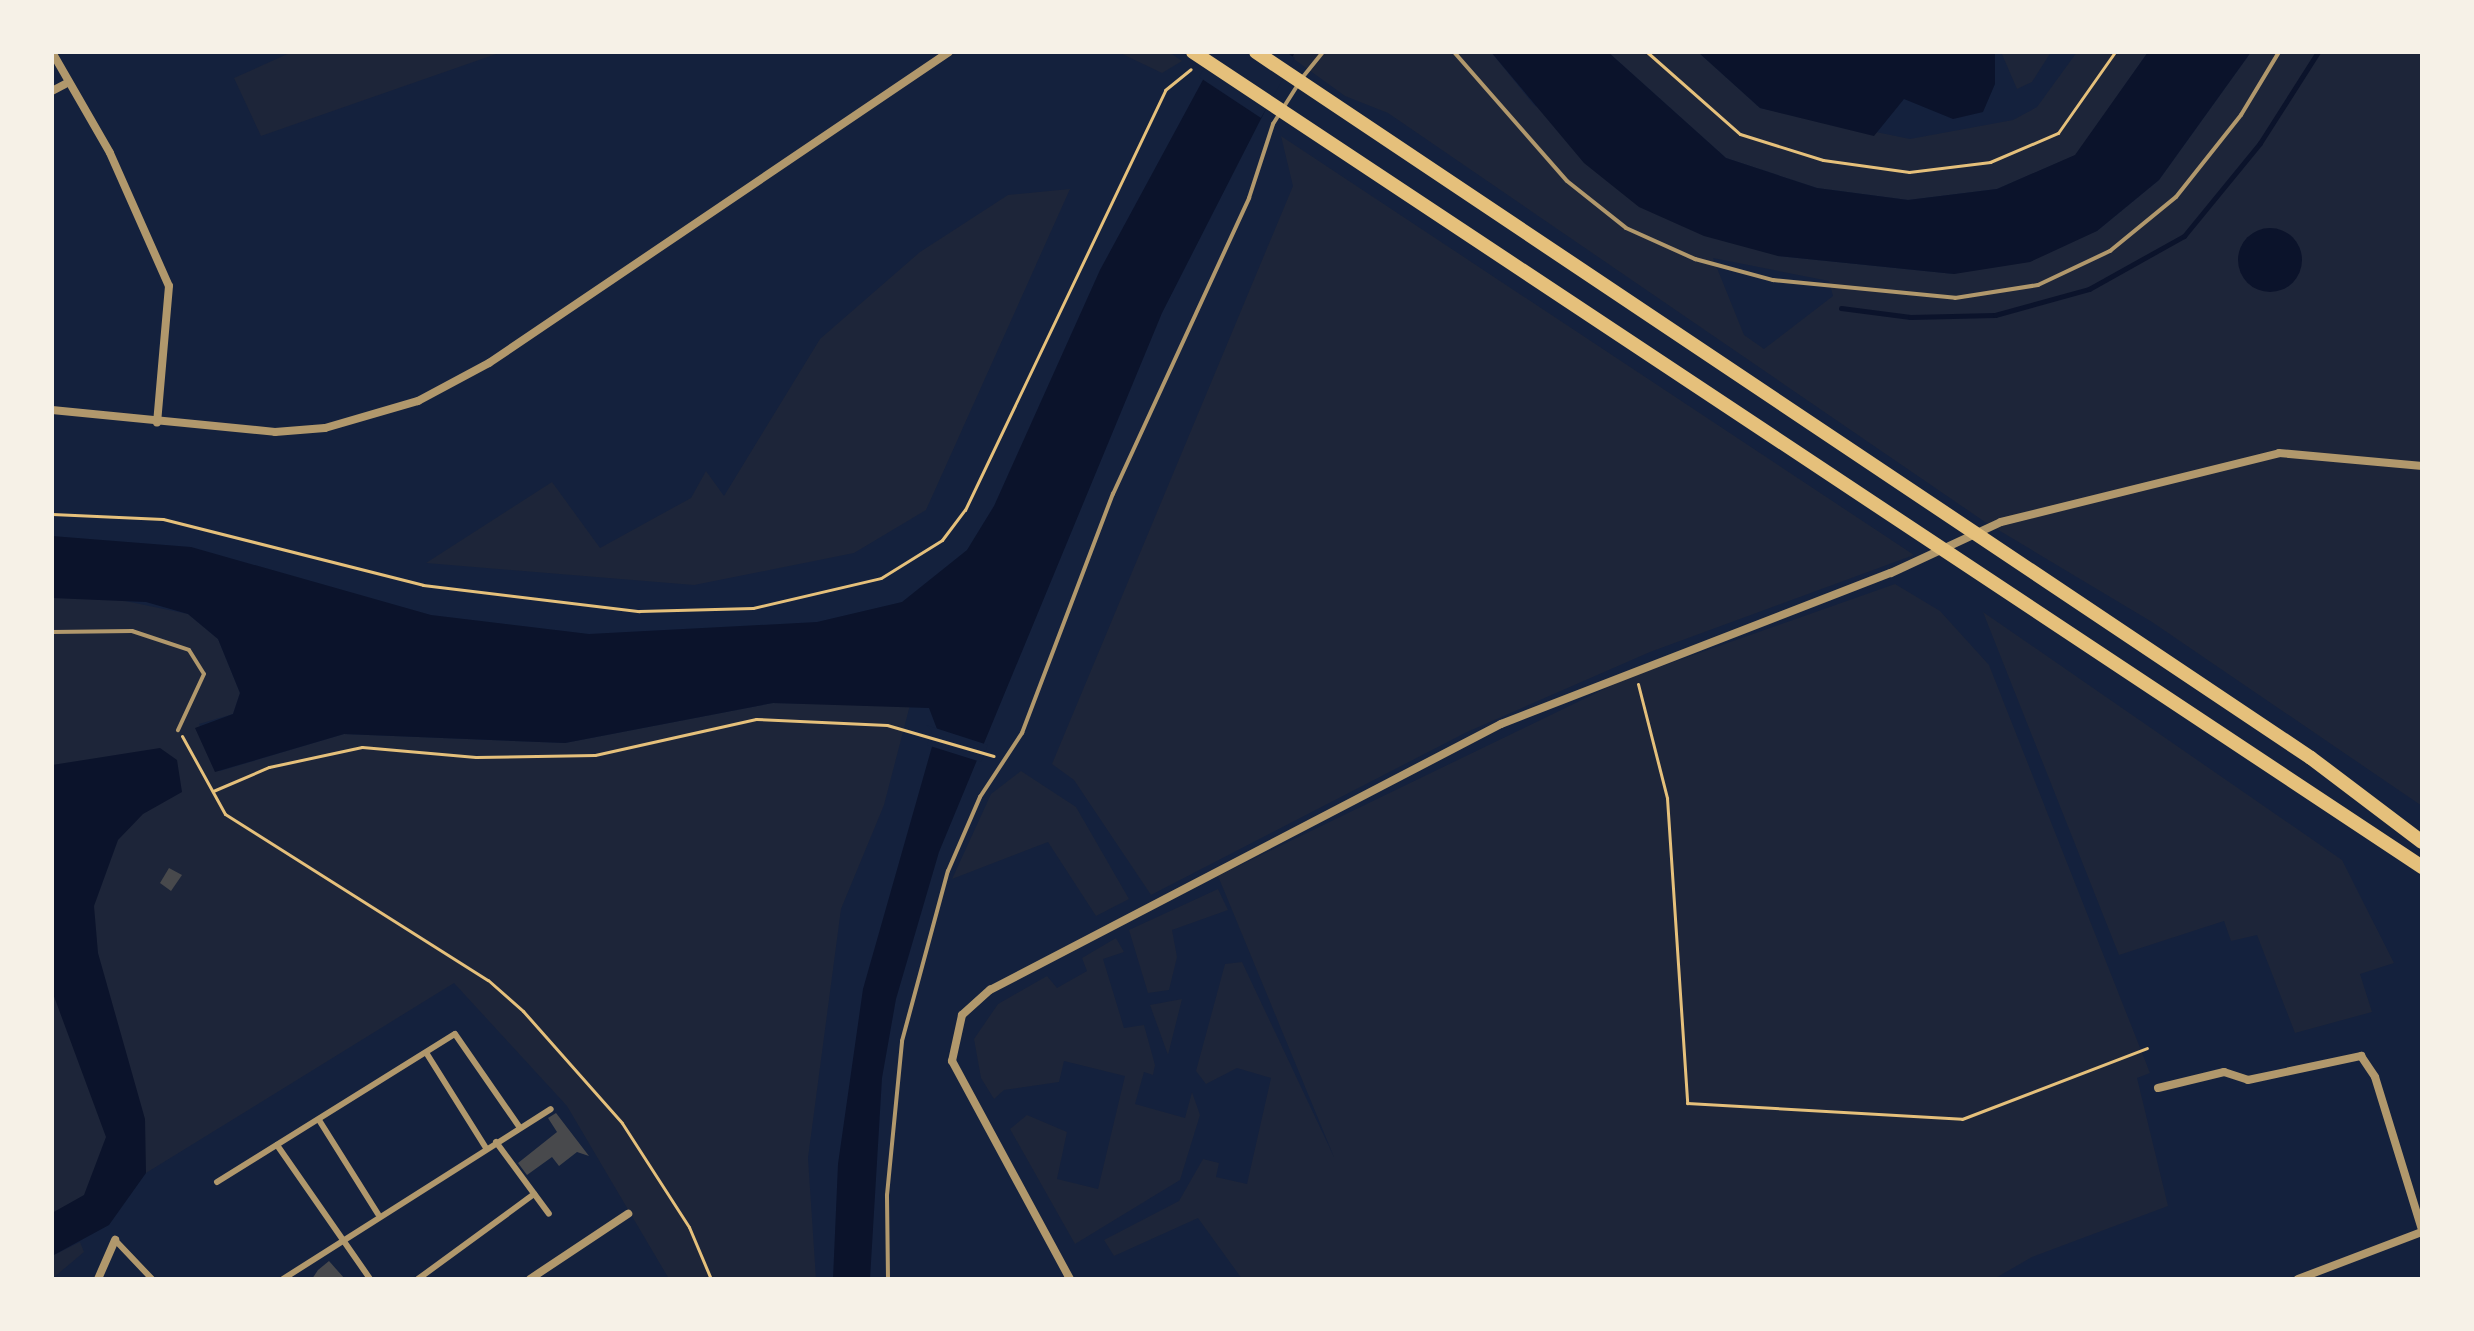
<!DOCTYPE html>
<html>
<head>
<meta charset="utf-8">
<style>
  body { margin:0 }
  #map { position:relative; width:2474px; height:1331px; overflow:hidden; background:#14213d; font-family:"Open Sans",sans-serif }
  div>[style] { position:absolute }
  [style*='--x'] { left:calc(var(--x)*1px); top:calc(var(--y)*1px); width:calc(var(--w)*1px); rotate:calc(var(--a)*1deg) }
  .green>* { inset:0; background:#1d2539 }
  .water>* { inset:0; background:#0b132b }
  .round { border-radius:50% }
  .pier>* { inset:0; background:#14213d }
  .stream>* { height:5px; margin:-2.5px; padding:0 2.5px; transform-origin:2.5px; border-radius:2.5px; background:#0b132b }
  .building>* { inset:0; background:#48494c }
  .path>* { height:3px; margin:-1.5px; padding:0 1.5px; transform-origin:1.5px; border-radius:1.5px; background:#e5c07b }
  .service>* { height:4px; margin:-2px; padding:0 2px; transform-origin:2px; border-radius:2px; background:#b1986c }
  .pedestrian>* { height:6px; margin:-3px; padding:0 3px; transform-origin:3px; border-radius:3px; background:#b1986c }
  .minor>* { height:8px; margin:-4px; padding:0 4px; transform-origin:4px; border-radius:4px; background:#b1986c }
  .trunk>* { height:14px; margin:-7px; padding:0 7px; transform-origin:7px; border-radius:7px; background:#e5c07b }
  span { translate:-50% -50%; white-space:nowrap; text-align:center; line-height:1.15; -webkit-text-stroke:7px #f6f1e7; paint-order:stroke }
  .frame { position:absolute; inset:0; border:54px solid #f6f1e7; pointer-events:none }
</style>
</head>
<body>
<div id="map">
  <div class="green">
    <div style="clip-path:polygon(292px 52px,502px 52px,261px 136px,234px 78px)"></div>
    <div style="clip-path:polygon(1118px 52px,1169px 52px,1182px 61px,1162px 73px)"></div>
    <div style="clip-path:polygon(evenodd,1295px 52px,1491px 52px,1534px 105px,1778px 256px,1954px 274px,2097px 231px,2159px 180px,2251px 52px,2422px 52px,2422px 806px,2152px 622px,1985px 522px,1388px 113px,1345px 96px,1291px 57px,1295px 52px,1713px 258px,1829px 281px,1833px 296px,1764px 349px,1744px 335px,1713px 258px)"></div>
    <div style="clip-path:polygon(1608px 52px,1698px 52px,1760px 108px,1910px 139px,2013px 120px,2037px 107px,2077px 52px,2148px 52px,2076px 155px,1997px 189px,1908px 200px,1817px 188px,1726px 158px)"></div>
    <div style="clip-path:polygon(2001px 52px,2051px 52px,2032px 82px,2017px 89px)"></div>
    <div style="clip-path:polygon(1281px 136px,1914px 555px,1650px 652px,1467px 732px,1151px 895px,1074px 780px,1052px 764px,1293px 186px)"></div>
    <div style="clip-path:polygon(1070px 189px,926px 510px,854px 553px,694px 585px,426px 563px,552px 482px,600px 548px,691px 498px,706px 471px,724px 496px,820px 339px,920px 252px,1008px 195px)"></div>
    <div style="clip-path:polygon(1895px 584px,1940px 611px,1989px 665px,2150px 1073px,2137px 1078px,2168px 1206px,2032px 1257px,1994px 1279px,1242px 1279px,1198px 1218px,1114px 1256px,1104px 1240px,1179px 1201px,1203px 1159px,1219px 1163px,1216px 1177px,1247px 1184px,1271px 1078px,1237px 1068px,1206px 1084px,1196px 1071px,1225px 964px,1242px 962px,1334px 1157px,1218px 876px,1625px 679px)"></div>
    <div style="clip-path:polygon(106px 597px,188px 614px,218px 639px,240px 693px,233px 714px,199px 724px,220px 771px,344px 734px,565px 743px,773px 703px,910px 705px,884px 805px,841px 909px,808px 1158px,816px 1279px,669px 1279px,567px 1106px,454px 983px,146px 1173px,52px 1213px,52px 598px)"></div>
    <div style="clip-path:polygon(1983px 612px,2342px 860px,2394px 963px,2360px 974px,2372px 1012px,2295px 1033px,2257px 935px,2231px 941px,2224px 921px,2119px 955px)"></div>
    <div style="clip-path:polygon(1021px 771px,1076px 807px,1129px 899px,1096px 916px,1048px 842px,952px 879px,991px 794px)"></div>
    <div style="clip-path:polygon(1218px 889px,1228px 910px,1172px 930px,1177px 957px,1169px 990px,1148px 993px,1129px 930px)"></div>
    <div style="clip-path:polygon(1116px 938px,1124px 952px,1103px 959px,1124px 1028px,1144px 1025px,1155px 1065px,1153px 1075px,1144px 1072px,1135px 1104px,1185px 1118px,1192px 1092px,1200px 1115px,1180px 1180px,1075px 1244px,1010px 1129px,1027px 1115px,1067px 1132px,1057px 1179px,1098px 1189px,1125px 1076px,1064px 1061px,1059px 1082px,1004px 1090px,994px 1099px,981px 1078px,974px 1039px,998px 1004px,1047px 976px,1057px 988px,1087px 971px,1082px 958px)"></div>
    <div style="clip-path:polygon(1182px 999px,1168px 1055px,1150px 1005px)"></div>
    <div style="clip-path:polygon(80px 1242px,84px 1252px,52px 1279px,52px 1256px)"></div>
  </div>
  <div class="water">
    <div style="clip-path:polygon(1218px 52px,1295px 52px,1162px 313px,939px 852px,896px 999px,882px 1078px,870px 1279px,833px 1279px,838px 1164px,863px 989px,937px 729px,929px 708px,773px 703px,565px 743px,344px 734px,215px 772px,195px 728px,233px 714px,240px 693px,218px 639px,188px 614px,146px 602px,52px 598px,52px 536px,191px 547px,431px 615px,589px 634px,817px 622px,902px 602px,967px 550px,994px 506px,1100px 270px)"></div>
    <div style="clip-path:polygon(1491px 52px,1608px 52px,1726px 158px,1817px 188px,1908px 200px,1997px 189px,2075px 155px,2148px 52px,2251px 52px,2159px 180px,2097px 231px,2030px 262px,1954px 274px,1778px 256px,1704px 236px,1639px 207px,1584px 163px)"></div>
    <div style="clip-path:polygon(1698px 52px,1995px 52px,1995px 84px,1983px 112px,1953px 119px,1904px 99px,1874px 136px,1760px 108px)"></div>
    <div class="round" style="left:2238px;top:228px;width:64px;height:64px"></div>
    <div style="clip-path:polygon(160px 748px,177px 760px,182px 792px,143px 814px,118px 840px,94px 906px,98px 953px,145px 1119px,146px 1173px,109px 1225px,52px 1256px,52px 1213px,84px 1195px,106px 1137px,52px 991px,52px 765px)"></div>
  </div>
  <div class="pier">
    <div style="clip-path:polygon(1213px 52px,1286px 52px,1295px 58px,1261px 118px,1199px 77px)"></div>
    <div style="clip-path:polygon(926px 725px,988px 745px,981px 762px,927px 745px,932px 731px)"></div>
  </div>
  <div class="stream">
    <div style="--x:1841;--y:308;--w:70;--a:7.4"></div>
    <div style="--x:1910;--y:317;--w:85;--a:-1.3"></div>
    <div style="--x:1995;--y:315;--w:98;--a:-15.5"></div>
    <div style="--x:2089;--y:289;--w:109;--a:-29.2"></div>
    <div style="--x:2184;--y:236;--w:120;--a:-50.7"></div>
    <div style="--x:2260;--y:143;--w:108;--a:-57.5"></div>
  </div>
  <div class="building">
    <div style="clip-path:polygon(169px 868px,182px 875px,171px 891px,160px 883px)"></div>
    <div style="clip-path:polygon(556px 1113px,589px 1156px,577px 1152px,559px 1166px,552px 1157px,527px 1175px,518px 1163px,557px 1132px,548px 1118px)"></div>
    <div style="clip-path:polygon(329px 1261px,345px 1279px,312px 1279px,318px 1270px)"></div>
  </div>
  <div class="path">
    <div style="--x:1647;--y:52;--w:124;--a:41.4"></div>
    <div style="--x:1740;--y:134;--w:87;--a:17.4"></div>
    <div style="--x:1823;--y:160;--w:87;--a:7.9"></div>
    <div style="--x:1909;--y:172;--w:82;--a:-7"></div>
    <div style="--x:1990;--y:162;--w:74;--a:-23.1"></div>
    <div style="--x:2058;--y:133;--w:99;--a:-54.9"></div>
    <div style="--x:52;--y:514;--w:111;--a:2.6"></div>
    <div style="--x:163;--y:519;--w:268;--a:14.2"></div>
    <div style="--x:423;--y:585;--w:218;--a:6.9"></div>
    <div style="--x:639;--y:611;--w:114;--a:-1.5"></div>
    <div style="--x:753;--y:608;--w:131;--a:-13.2"></div>
    <div style="--x:881;--y:578;--w:72;--a:-31.9"></div>
    <div style="--x:942;--y:540;--w:38;--a:-53"></div>
    <div style="--x:965;--y:510;--w:465;--a:-64.5"></div>
    <div style="--x:1165;--y:90;--w:33;--a:-39"></div>
    <div style="--x:1638;--y:684;--w:118;--a:75.7"></div>
    <div style="--x:1667;--y:798;--w:306;--a:86.2"></div>
    <div style="--x:1687;--y:1103;--w:275;--a:3.3"></div>
    <div style="--x:1962;--y:1119;--w:198;--a:-21"></div>
    <div style="--x:182;--y:736;--w:89;--a:61.1"></div>
    <div style="--x:225;--y:814;--w:311;--a:32.3"></div>
    <div style="--x:488;--y:980;--w:47;--a:41.5"></div>
    <div style="--x:523;--y:1011;--w:149;--a:48.5"></div>
    <div style="--x:622;--y:1123;--w:124;--a:57.2"></div>
    <div style="--x:689;--y:1227;--w:56;--a:67.1"></div>
    <div style="--x:213;--y:791;--w:61;--a:-23.2"></div>
    <div style="--x:269;--y:767;--w:95;--a:-12.1"></div>
    <div style="--x:362;--y:747;--w:114;--a:5"></div>
    <div style="--x:476;--y:757;--w:119;--a:-1"></div>
    <div style="--x:595;--y:755;--w:165;--a:-12.6"></div>
    <div style="--x:756;--y:719;--w:131;--a:2.6"></div>
    <div style="--x:887;--y:725;--w:111;--a:16.2"></div>
  </div>
  <div class="service">
    <div style="--x:1454;--y:52;--w:171;--a:48.8"></div>
    <div style="--x:1567;--y:181;--w:75;--a:38.5"></div>
    <div style="--x:1626;--y:228;--w:76;--a:24.2"></div>
    <div style="--x:1695;--y:259;--w:81;--a:15.1"></div>
    <div style="--x:1773;--y:280;--w:183;--a:5.6"></div>
    <div style="--x:1955;--y:298;--w:84;--a:-8.9"></div>
    <div style="--x:2038;--y:285;--w:80;--a:-25.3"></div>
    <div style="--x:2110;--y:251;--w:85;--a:-39.3"></div>
    <div style="--x:2176;--y:197;--w:105;--a:-51.6"></div>
    <div style="--x:2241;--y:115;--w:74;--a:-58.9"></div>
    <div style="--x:1302;--y:78;--w:33;--a:-51"></div>
    <div style="--x:52;--y:632;--w:80;--a:-0.7"></div>
    <div style="--x:132;--y:631;--w:60;--a:18.4"></div>
    <div style="--x:189;--y:650;--w:28;--a:58"></div>
    <div style="--x:204;--y:674;--w:62;--a:114.9"></div>
    <div style="--x:888;--y:1279;--w:84;--a:-90.7"></div>
    <div style="--x:887;--y:1195;--w:155;--a:-84.4"></div>
    <div style="--x:902;--y:1041;--w:176;--a:-74.9"></div>
    <div style="--x:948;--y:871;--w:81;--a:-66.6"></div>
    <div style="--x:980;--y:797;--w:77;--a:-56.7"></div>
    <div style="--x:1022;--y:733;--w:256;--a:-69.2"></div>
    <div style="--x:1113;--y:494;--w:326;--a:-65.3"></div>
    <div style="--x:1249;--y:198;--w:78;--a:-72"></div>
    <div style="--x:1273;--y:124;--w:45;--a:-57.7"></div>
  </div>
  <div class="pedestrian">
    <div style="--x:427;--y:1054;--w:111;--a:57.9"></div>
    <div style="--x:319;--y:1120;--w:111;--a:57.9"></div>
    <div style="--x:496;--y:1142;--w:89;--a:53.6"></div>
    <div style="--x:277;--y:1145;--w:163;--a:55.2"></div>
    <div style="--x:217;--y:1182;--w:280;--a:-31.9"></div>
    <div style="--x:455;--y:1034;--w:114;--a:55.3"></div>
    <div style="--x:115;--y:1240;--w:54;--a:46.5"></div>
    <div style="--x:283;--y:1279;--w:317;--a:-32.4"></div>
    <div style="--x:418;--y:1279;--w:144;--a:-36.2"></div>
  </div>
  <div class="minor">
    <div style="--x:52;--y:52;--w:116;--a:60.1"></div>
    <div style="--x:110;--y:153;--w:145;--a:66.1"></div>
    <div style="--x:169;--y:286;--w:137;--a:95"></div>
    <div style="--x:52;--y:91;--w:15;--a:-28"></div>
    <div style="--x:52;--y:410;--w:224;--a:5.6"></div>
    <div style="--x:275;--y:432;--w:50;--a:-4.6"></div>
    <div style="--x:325;--y:428;--w:97;--a:-16.2"></div>
    <div style="--x:418;--y:401;--w:81;--a:-28.2"></div>
    <div style="--x:489;--y:363;--w:555;--a:-34.06"></div>
    <div style="--x:2158;--y:1088;--w:68;--a:-13.6"></div>
    <div style="--x:2224;--y:1072;--w:25;--a:18"></div>
    <div style="--x:2248;--y:1080;--w:116;--a:-12"></div>
    <div style="--x:2361;--y:1056;--w:25;--a:56"></div>
    <div style="--x:2375;--y:1077;--w:160;--a:72.9"></div>
    <div style="--x:98;--y:1279;--w:43;--a:-66.4"></div>
    <div style="--x:530;--y:1279;--w:118;--a:-33.6"></div>
    <div style="--x:1070;--y:1279;--w:248;--a:-118.4"></div>
    <div style="--x:952;--y:1061;--w:47;--a:-77.7"></div>
    <div style="--x:962;--y:1015;--w:38;--a:-42"></div>
    <div style="--x:990;--y:990;--w:576;--a:-27.5"></div>
    <div style="--x:1501;--y:724;--w:418;--a:-21.2"></div>
    <div style="--x:1891;--y:573;--w:121;--a:-24.9"></div>
    <div style="--x:2001;--y:522;--w:286;--a:-13.9"></div>
    <div style="--x:2279;--y:453;--w:144;--a:5.2"></div>
    <div style="--x:2298;--y:1279;--w:133;--a:-20.8"></div>
  </div>
  <div class="trunk">
    <div style="--x:1193;--y:52;--w:1475;--a:33.55"></div>
    <div style="--x:1256;--y:52;--w:1269;--a:33.79"></div>
    <div style="--x:2311;--y:758;--w:139;--a:37.1"></div>
  </div>
  <div class="frame"></div>
</div>
</body>
</html>
